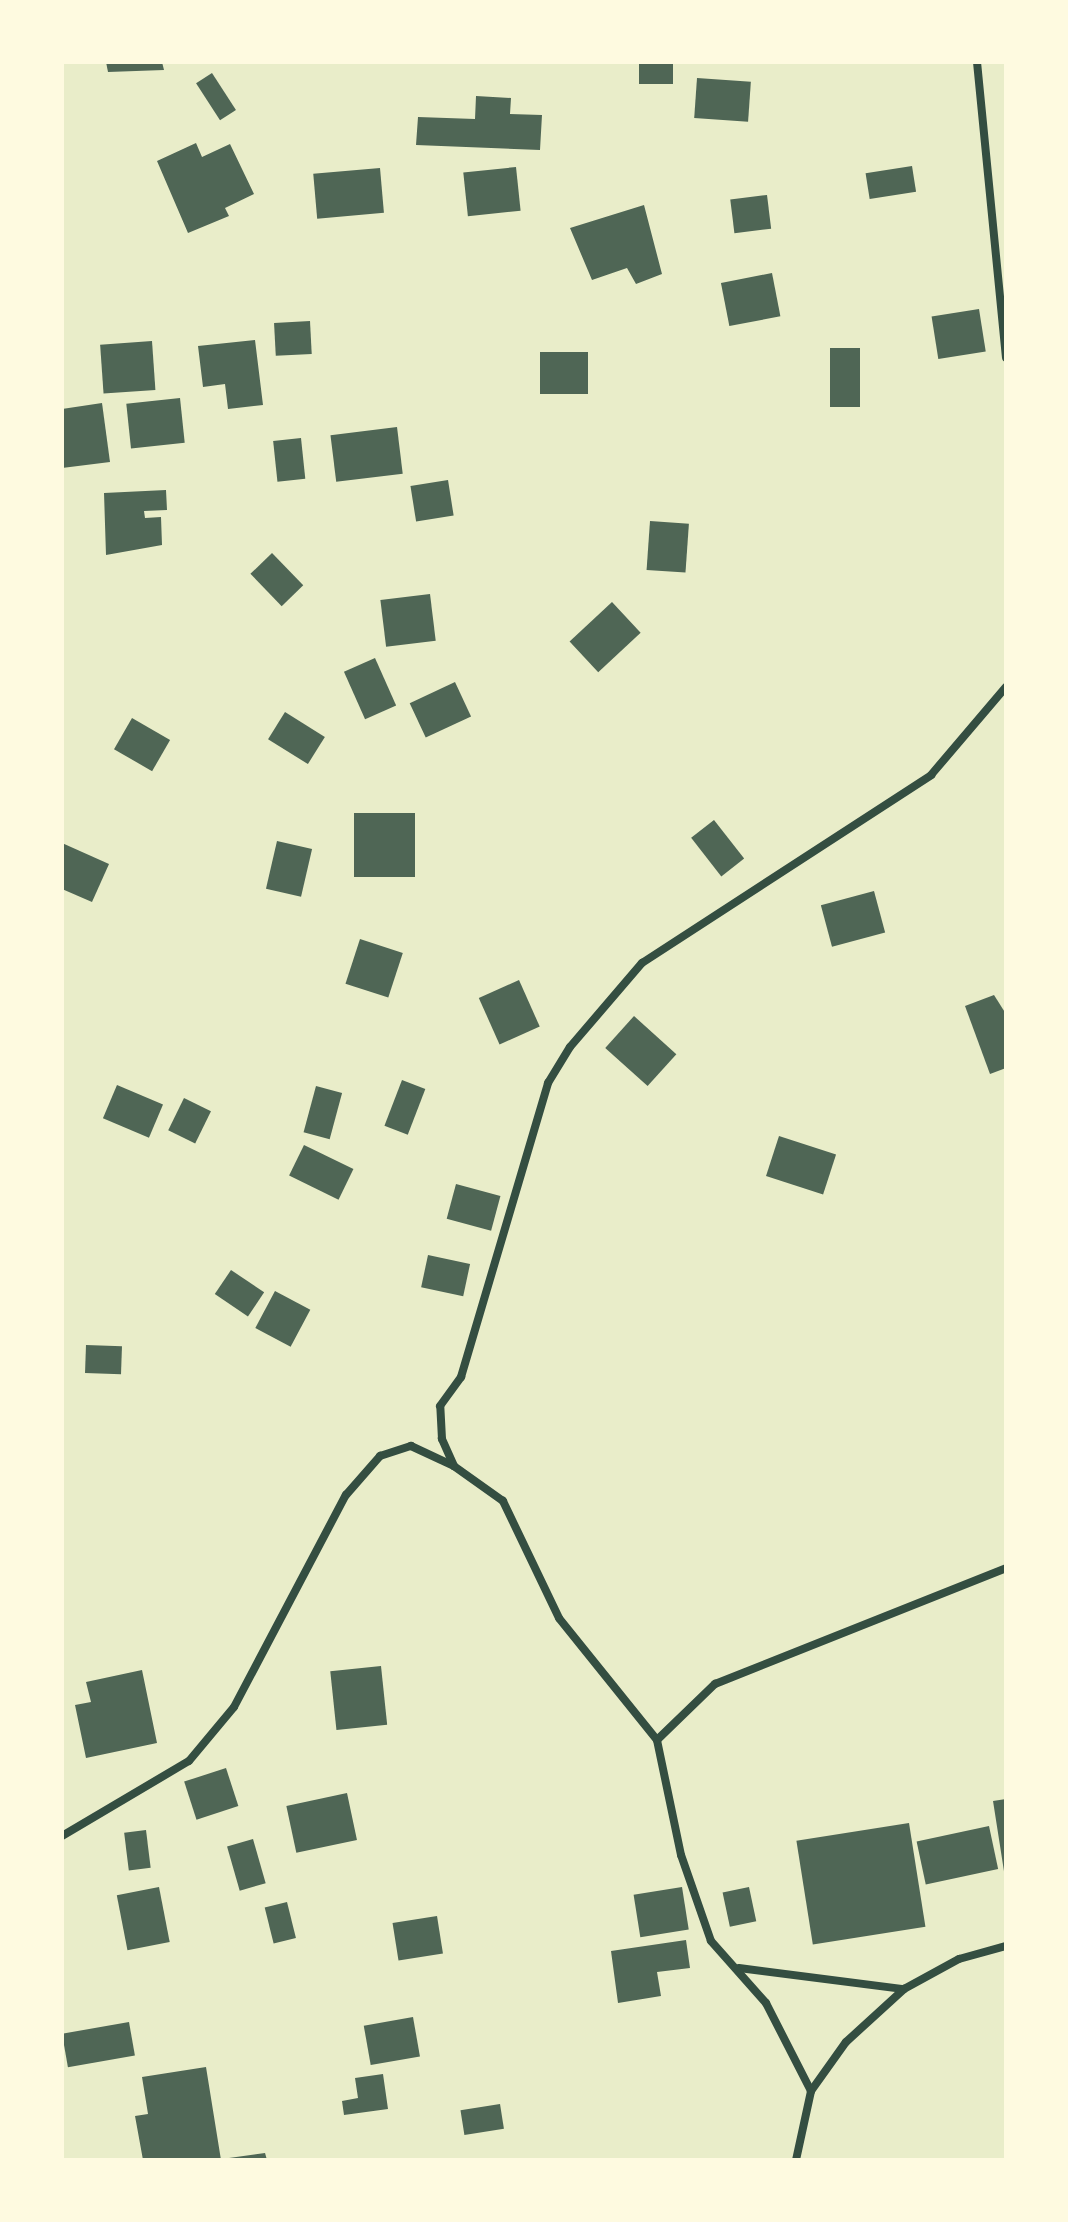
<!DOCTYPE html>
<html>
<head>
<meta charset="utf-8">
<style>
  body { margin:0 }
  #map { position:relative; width:1068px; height:2222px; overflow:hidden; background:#e9edc9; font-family:"PT Serif",serif }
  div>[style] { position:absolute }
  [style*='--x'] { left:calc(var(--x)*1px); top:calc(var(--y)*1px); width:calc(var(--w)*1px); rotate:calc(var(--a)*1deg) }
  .building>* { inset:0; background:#4f6655; transform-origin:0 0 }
  .minor>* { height:8px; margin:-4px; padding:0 4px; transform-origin:4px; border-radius:4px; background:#344e41 }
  span { translate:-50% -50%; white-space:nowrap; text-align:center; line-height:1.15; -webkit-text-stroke:7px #fefae0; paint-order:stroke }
  .frame { position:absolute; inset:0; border:64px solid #fefae0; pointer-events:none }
</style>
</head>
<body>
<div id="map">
  <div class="building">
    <div style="clip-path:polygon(106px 62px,162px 62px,164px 70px,108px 72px)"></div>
    <div style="left:639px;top:62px;width:34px;height:22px"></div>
    <div style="left:212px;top:73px;width:44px;height:19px;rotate:57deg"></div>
    <div style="left:697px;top:78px;width:54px;height:40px;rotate:4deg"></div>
    <div style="clip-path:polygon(476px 96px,511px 98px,510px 114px,542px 115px,540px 150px,416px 145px,418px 117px,475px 119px)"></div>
    <div style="clip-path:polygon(196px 143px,202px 157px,230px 144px,254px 194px,225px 208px,229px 216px,188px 233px,157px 161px)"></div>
    <div style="left:912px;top:166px;width:26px;height:47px;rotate:81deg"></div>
    <div style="left:516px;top:167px;width:44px;height:53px;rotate:84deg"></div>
    <div style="left:380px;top:168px;width:45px;height:67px;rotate:85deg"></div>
    <div style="left:767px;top:195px;width:34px;height:37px;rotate:83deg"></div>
    <div style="clip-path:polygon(644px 205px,662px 274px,636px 284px,627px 268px,592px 280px,570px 228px)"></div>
    <div style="left:772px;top:273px;width:44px;height:52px;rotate:79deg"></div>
    <div style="left:979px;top:309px;width:43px;height:48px;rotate:81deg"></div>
    <div style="left:310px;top:321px;width:33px;height:36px;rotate:87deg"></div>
    <div style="clip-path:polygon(255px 340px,263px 405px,228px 409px,225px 384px,203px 387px,198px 346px)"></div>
    <div style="left:152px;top:341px;width:49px;height:52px;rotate:86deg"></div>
    <div style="left:830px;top:348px;width:30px;height:59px"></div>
    <div style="left:540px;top:352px;width:48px;height:42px"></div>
    <div style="left:180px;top:398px;width:45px;height:54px;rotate:84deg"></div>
    <div style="clip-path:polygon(102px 403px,110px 462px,62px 468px,62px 409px)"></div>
    <div style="left:397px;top:427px;width:47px;height:67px;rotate:83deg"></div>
    <div style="left:301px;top:438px;width:41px;height:28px;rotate:84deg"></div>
    <div style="left:448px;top:480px;width:36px;height:38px;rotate:81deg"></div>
    <div style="clip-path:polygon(166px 490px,167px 510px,144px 511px,145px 518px,161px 517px,162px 545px,106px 555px,104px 493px)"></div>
    <div style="left:650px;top:521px;width:39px;height:49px;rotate:4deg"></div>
    <div style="left:272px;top:553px;width:45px;height:30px;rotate:46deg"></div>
    <div style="left:430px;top:594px;width:47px;height:50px;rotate:83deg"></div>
    <div style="left:612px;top:602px;width:42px;height:58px;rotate:47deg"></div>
    <div style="left:375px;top:658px;width:52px;height:34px;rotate:66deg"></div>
    <div style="left:455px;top:682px;width:38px;height:50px;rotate:65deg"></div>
    <div style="left:285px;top:712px;width:47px;height:32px;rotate:32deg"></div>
    <div style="left:132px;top:718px;width:44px;height:36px;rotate:30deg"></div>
    <div style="left:354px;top:813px;width:61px;height:64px"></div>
    <div style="left:714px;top:820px;width:49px;height:29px;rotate:52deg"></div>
    <div style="left:277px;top:841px;width:36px;height:49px;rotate:13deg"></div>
    <div style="clip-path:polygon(62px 843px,109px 864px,92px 902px,62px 889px)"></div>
    <div style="left:874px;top:891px;width:43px;height:55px;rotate:75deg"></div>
    <div style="left:360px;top:939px;width:45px;height:47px;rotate:18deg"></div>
    <div style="left:519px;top:980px;width:51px;height:44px;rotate:66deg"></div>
    <div style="clip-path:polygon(994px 995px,1006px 1014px,1006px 1068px,990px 1074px,965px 1006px)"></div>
    <div style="left:634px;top:1016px;width:57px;height:43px;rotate:42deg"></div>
    <div style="left:402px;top:1080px;width:25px;height:49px;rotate:21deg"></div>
    <div style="left:117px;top:1085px;width:50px;height:36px;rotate:23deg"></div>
    <div style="left:316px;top:1086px;width:27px;height:48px;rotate:15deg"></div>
    <div style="left:184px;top:1098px;width:30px;height:36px;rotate:26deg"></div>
    <div style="left:779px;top:1136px;width:60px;height:42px;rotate:18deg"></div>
    <div style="left:304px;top:1145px;width:55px;height:34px;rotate:26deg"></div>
    <div style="left:456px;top:1184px;width:46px;height:36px;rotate:15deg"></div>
    <div style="left:428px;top:1255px;width:43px;height:33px;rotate:12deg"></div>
    <div style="left:231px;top:1270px;width:40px;height:29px;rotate:34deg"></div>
    <div style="left:275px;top:1291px;width:40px;height:42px;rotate:28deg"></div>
    <div style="left:86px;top:1345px;width:36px;height:28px;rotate:2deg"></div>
    <div style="left:381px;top:1666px;width:59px;height:51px;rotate:84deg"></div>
    <div style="clip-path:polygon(142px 1670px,157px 1743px,86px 1758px,75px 1705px,91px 1702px,86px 1682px)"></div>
    <div style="left:226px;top:1768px;width:40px;height:44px;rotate:72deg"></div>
    <div style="left:347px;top:1793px;width:48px;height:62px;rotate:78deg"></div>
    <div style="clip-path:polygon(1006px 1799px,1006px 1884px,993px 1801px)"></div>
    <div style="left:909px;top:1823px;width:105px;height:114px;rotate:81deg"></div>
    <div style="left:989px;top:1826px;width:44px;height:74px;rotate:78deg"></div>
    <div style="left:146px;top:1830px;width:38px;height:22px;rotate:83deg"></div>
    <div style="left:253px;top:1839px;width:46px;height:27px;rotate:74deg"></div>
    <div style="left:159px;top:1887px;width:56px;height:43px;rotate:79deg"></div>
    <div style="left:682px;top:1887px;width:43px;height:49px;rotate:81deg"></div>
    <div style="left:749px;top:1887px;width:35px;height:27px;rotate:78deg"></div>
    <div style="left:287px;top:1902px;width:37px;height:23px;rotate:76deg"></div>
    <div style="left:437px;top:1916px;width:38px;height:45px;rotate:81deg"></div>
    <div style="clip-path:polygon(686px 1940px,690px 1968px,657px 1972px,661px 1996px,618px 2003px,611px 1951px)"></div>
    <div style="left:413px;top:2017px;width:40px;height:50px;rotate:80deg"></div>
    <div style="left:129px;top:2022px;width:34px;height:68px;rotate:80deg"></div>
    <div style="clip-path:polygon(206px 2067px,221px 2160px,143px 2160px,135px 2116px,148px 2114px,142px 2077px)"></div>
    <div style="clip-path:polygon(383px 2074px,388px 2109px,344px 2115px,342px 2101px,358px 2098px,355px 2078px)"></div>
    <div style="left:500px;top:2104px;width:25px;height:40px;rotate:81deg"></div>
    <div style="clip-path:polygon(265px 2153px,267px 2160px,229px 2160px,229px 2158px)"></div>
  </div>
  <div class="minor">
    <div style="--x:977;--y:62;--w:297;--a:84.4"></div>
    <div style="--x:657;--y:1740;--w:81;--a:-44"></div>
    <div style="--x:715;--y:1684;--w:313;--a:-21.7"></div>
    <div style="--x:62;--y:1836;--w:147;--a:-30.6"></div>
    <div style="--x:189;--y:1761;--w:70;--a:-50.2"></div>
    <div style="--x:234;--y:1707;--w:240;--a:-62.2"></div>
    <div style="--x:346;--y:1495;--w:52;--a:-48.9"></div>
    <div style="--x:380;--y:1456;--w:33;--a:-18"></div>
    <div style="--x:411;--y:1446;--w:47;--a:24.9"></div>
    <div style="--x:739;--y:1968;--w:166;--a:7.3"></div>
    <div style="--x:811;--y:2091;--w:99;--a:-117.1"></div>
    <div style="--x:766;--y:2003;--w:83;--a:-131.6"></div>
    <div style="--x:711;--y:1941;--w:91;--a:-109.2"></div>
    <div style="--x:681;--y:1855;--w:117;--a:-101.8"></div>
    <div style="--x:657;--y:1740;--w:156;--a:-128.8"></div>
    <div style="--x:559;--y:1618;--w:130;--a:-115.6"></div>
    <div style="--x:503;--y:1501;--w:60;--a:-144.5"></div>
    <div style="--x:454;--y:1466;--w:30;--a:-114"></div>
    <div style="--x:442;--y:1439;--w:33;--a:-93"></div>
    <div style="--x:440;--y:1406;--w:36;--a:-54"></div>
    <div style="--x:461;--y:1377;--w:307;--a:-73.5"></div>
    <div style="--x:548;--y:1083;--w:42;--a:-58.6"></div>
    <div style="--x:570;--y:1047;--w:111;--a:-49.4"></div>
    <div style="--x:642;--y:963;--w:345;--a:-33"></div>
    <div style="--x:931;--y:775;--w:116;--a:-49.6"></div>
    <div style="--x:796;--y:2160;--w:71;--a:-77.7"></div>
    <div style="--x:811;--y:2091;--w:60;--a:-54.5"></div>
    <div style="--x:846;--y:2042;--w:79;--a:-42.4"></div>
    <div style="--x:904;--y:1989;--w:63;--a:-28.6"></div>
    <div style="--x:959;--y:1959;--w:49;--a:-15.5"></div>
  </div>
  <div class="frame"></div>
</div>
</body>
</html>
